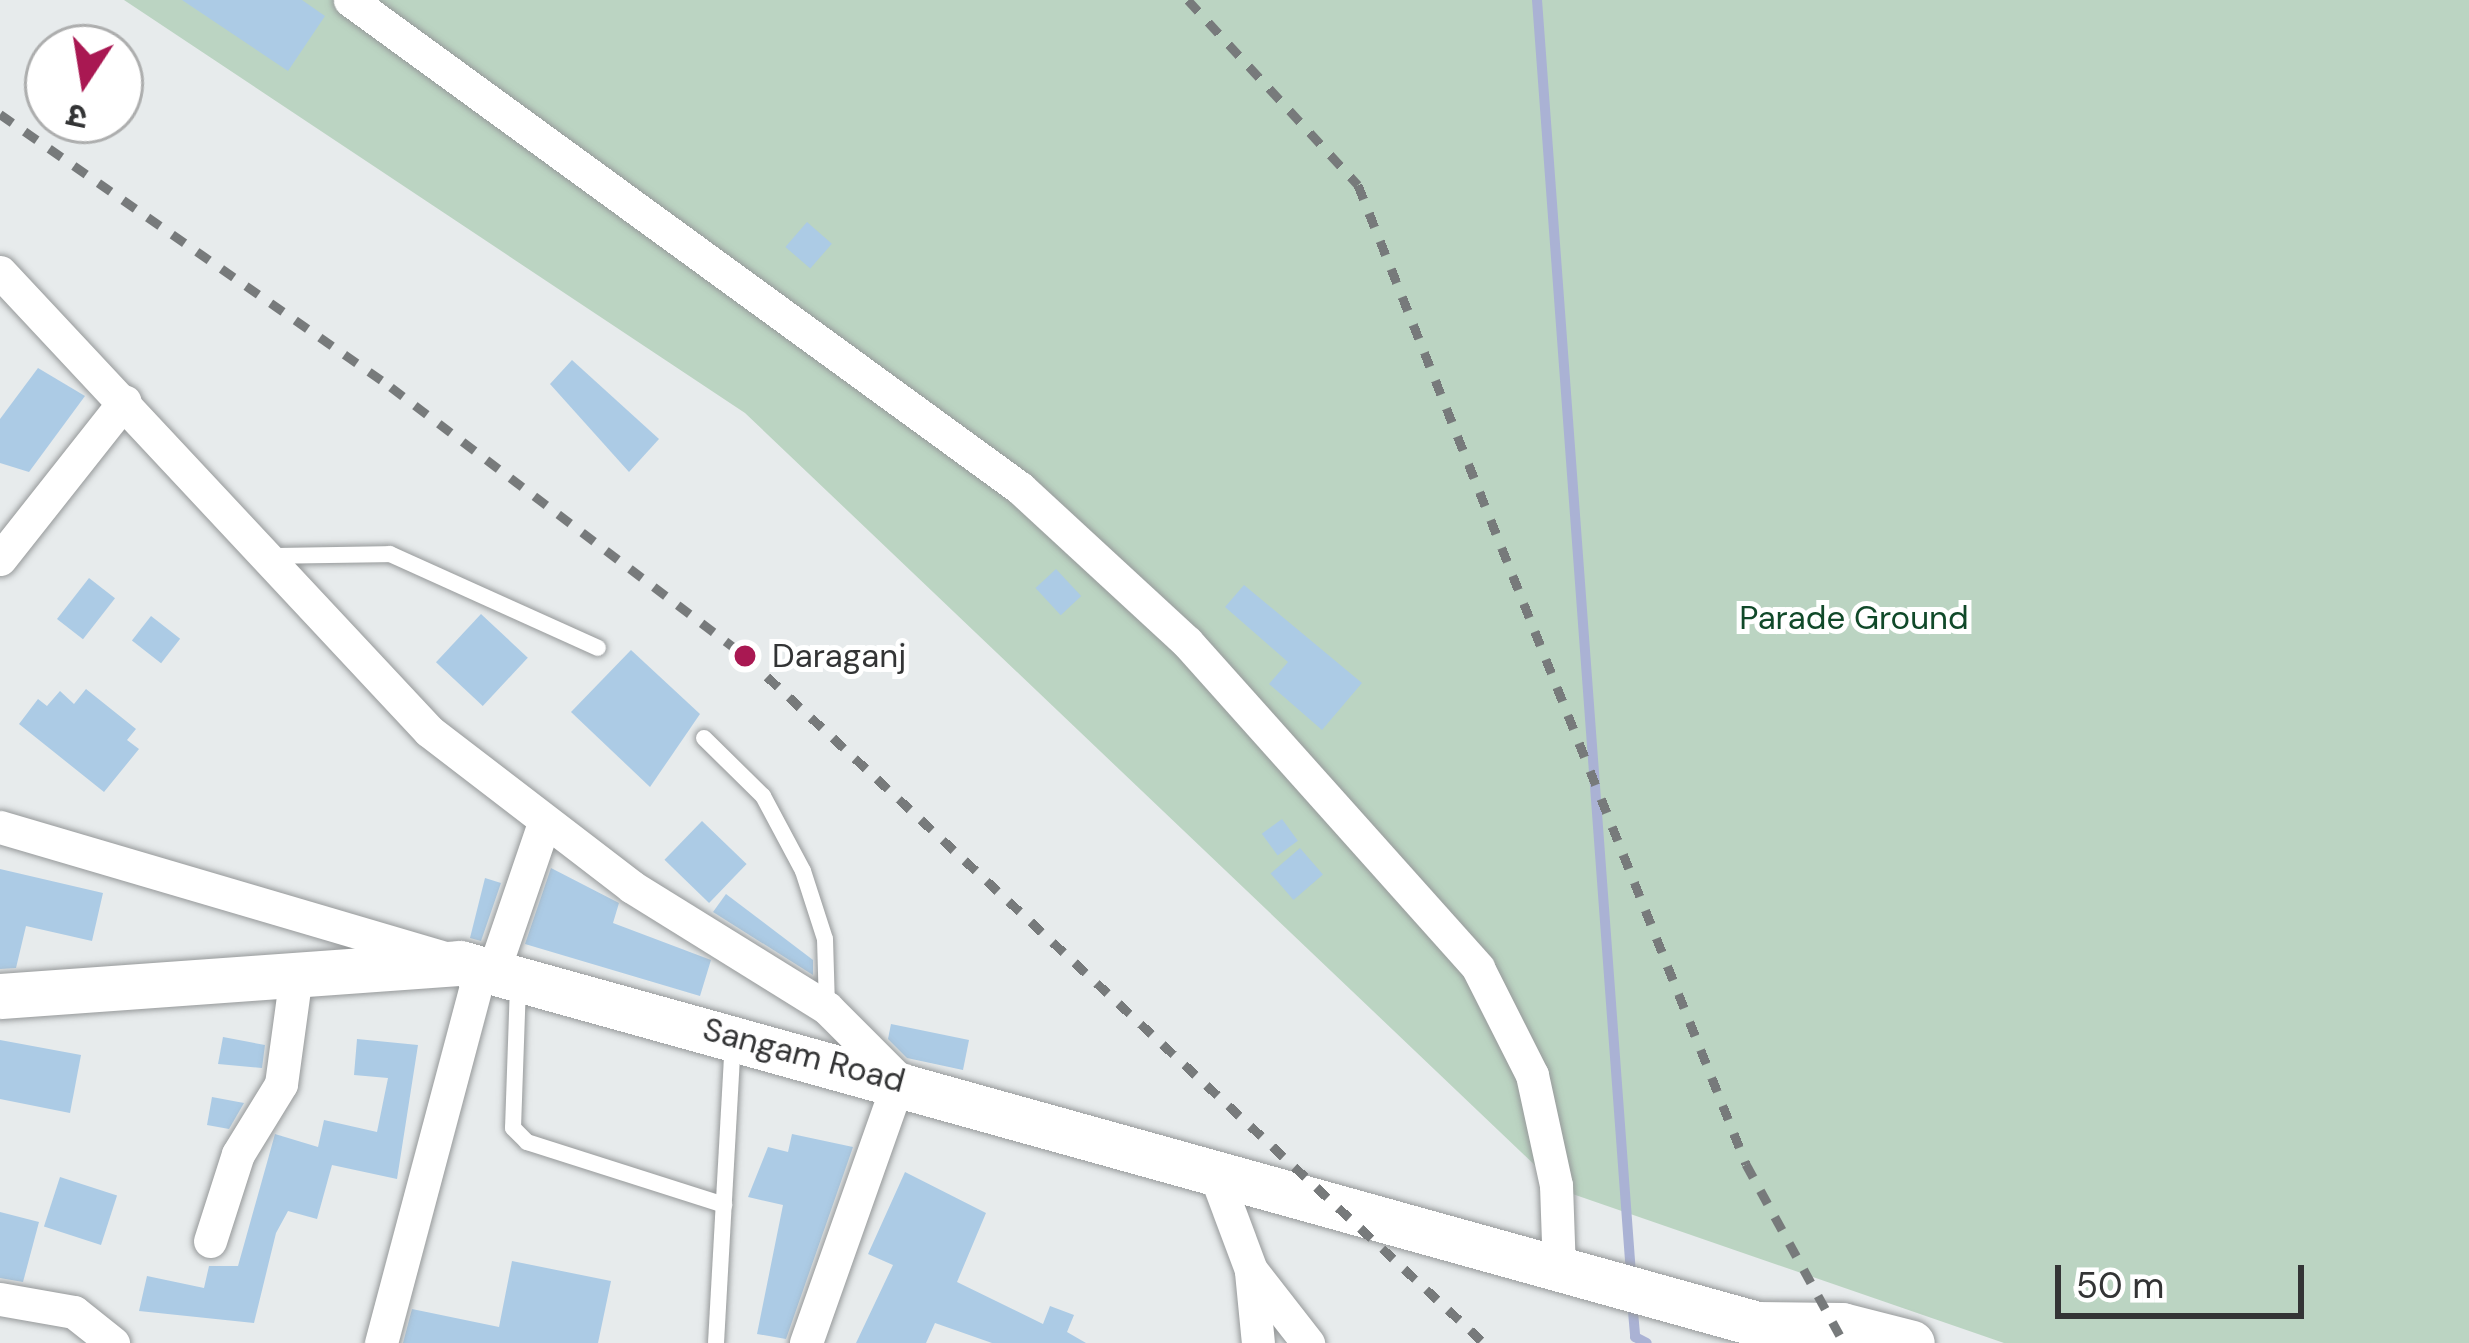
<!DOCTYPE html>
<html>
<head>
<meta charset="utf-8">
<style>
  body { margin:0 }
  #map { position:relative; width:2469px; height:1343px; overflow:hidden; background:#e7ebec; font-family:"DM Sans","Noto Sans Devanagari",sans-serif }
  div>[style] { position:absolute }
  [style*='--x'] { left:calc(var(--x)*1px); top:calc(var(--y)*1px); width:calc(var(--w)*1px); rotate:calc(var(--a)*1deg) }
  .green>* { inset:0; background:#bbd4c2 }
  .stream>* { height:10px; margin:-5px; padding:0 5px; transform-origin:5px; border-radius:5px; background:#aab2d4 }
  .building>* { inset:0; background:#accbe5; transform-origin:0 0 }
  .roads { filter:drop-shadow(0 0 3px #96999a) drop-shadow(0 0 3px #96999a) }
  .lane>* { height:16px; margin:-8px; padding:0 8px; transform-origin:8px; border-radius:8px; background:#fff }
  .street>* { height:33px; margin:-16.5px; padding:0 16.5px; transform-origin:16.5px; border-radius:16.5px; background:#fff }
  .secondary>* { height:45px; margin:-22.5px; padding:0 22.5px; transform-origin:22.5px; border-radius:22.5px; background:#fff }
  .rail>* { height:9px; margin-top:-4.5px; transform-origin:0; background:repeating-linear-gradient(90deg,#777a7b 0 15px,transparent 0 30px) }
  .dots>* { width:33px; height:33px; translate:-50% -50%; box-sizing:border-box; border:6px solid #fff; border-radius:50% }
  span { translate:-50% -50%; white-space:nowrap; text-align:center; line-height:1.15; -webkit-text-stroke:10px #fff; paint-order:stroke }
  .park-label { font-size:33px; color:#104929 }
  .poi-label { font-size:33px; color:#333435 }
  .left { translate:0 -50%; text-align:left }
  .street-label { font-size:33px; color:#333435 }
  .north { position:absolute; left:24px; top:24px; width:120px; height:120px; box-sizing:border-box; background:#fff; border:3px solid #adaeae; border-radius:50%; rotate:192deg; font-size:33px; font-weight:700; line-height:48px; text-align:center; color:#333435 }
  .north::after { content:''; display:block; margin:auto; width:42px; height:54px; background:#a91852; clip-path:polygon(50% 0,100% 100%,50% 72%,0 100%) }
  .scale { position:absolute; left:2055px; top:1265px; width:249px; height:54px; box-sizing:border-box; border:6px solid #333435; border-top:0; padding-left:15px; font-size:36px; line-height:42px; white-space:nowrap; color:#333435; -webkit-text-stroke:9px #fff; paint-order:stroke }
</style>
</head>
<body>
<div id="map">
  <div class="green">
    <div style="clip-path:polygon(124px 0,2469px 0,2469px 1343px,2004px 1343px,1561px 1190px,745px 413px)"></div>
  </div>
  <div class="stream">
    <div style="--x:1537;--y:0;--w:1278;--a:85.78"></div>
    <div style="--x:1632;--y:1300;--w:37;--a:85"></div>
    <div style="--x:1635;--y:1337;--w:13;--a:27"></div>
  </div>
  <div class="building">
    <div style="clip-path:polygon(182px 0,302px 0,325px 16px,288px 71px)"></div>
    <div style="left:807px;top:222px;width:33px;height:33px;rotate:41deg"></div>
    <div style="clip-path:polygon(572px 360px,659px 439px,629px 472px,550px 384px)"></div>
    <div style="clip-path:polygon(38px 368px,85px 396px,29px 472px,0 463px,0 419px)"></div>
    <div style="left:1056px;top:569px;width:37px;height:28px;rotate:47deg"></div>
    <div style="left:89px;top:578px;width:33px;height:52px;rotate:38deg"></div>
    <div style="clip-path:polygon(1244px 585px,1362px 683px,1322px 730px,1269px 684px,1288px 662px,1225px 607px)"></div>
    <div style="left:481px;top:614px;width:64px;height:66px;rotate:43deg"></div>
    <div style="left:151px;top:616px;width:37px;height:31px;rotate:38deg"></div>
    <div style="clip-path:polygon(631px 650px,700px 714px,650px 787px,571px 712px)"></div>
    <div style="clip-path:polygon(86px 689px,136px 729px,127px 740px,139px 749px,104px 792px,19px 724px,38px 699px,47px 706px,60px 691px,74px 704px)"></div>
    <div style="left:1282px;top:819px;width:27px;height:25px;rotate:54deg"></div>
    <div style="left:702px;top:821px;width:62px;height:54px;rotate:44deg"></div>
    <div style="left:1300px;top:848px;width:35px;height:39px;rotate:49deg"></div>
    <div style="clip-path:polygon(551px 868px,619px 903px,613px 923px,711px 960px,700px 996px,525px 944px)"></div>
    <div style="clip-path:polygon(0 869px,103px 893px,92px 941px,26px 926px,16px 968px,0 969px)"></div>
    <div style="clip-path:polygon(485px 878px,501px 883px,481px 941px,470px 938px)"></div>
    <div style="clip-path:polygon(726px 894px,813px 960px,813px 975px,713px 912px)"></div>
    <div style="clip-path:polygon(891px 1024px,969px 1040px,963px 1070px,907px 1058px,888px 1039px)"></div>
    <div style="clip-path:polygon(223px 1037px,265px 1045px,262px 1068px,218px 1064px)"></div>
    <div style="clip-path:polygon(357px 1039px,418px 1045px,397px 1179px,332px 1165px,317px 1219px,288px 1211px,276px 1233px,254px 1323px,139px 1311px,147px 1276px,204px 1288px,209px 1266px,238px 1266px,275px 1134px,318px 1147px,324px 1120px,377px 1132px,388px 1078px,354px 1075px)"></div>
    <div style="clip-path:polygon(0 1040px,81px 1055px,70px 1113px,0 1099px)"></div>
    <div style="clip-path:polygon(212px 1097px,244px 1103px,229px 1129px,207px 1125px)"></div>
    <div style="clip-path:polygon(792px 1134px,853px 1147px,786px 1339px,757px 1334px,783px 1205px,748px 1197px,768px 1147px,788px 1152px)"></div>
    <div style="clip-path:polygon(905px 1172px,986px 1213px,957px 1282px,1043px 1324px,1050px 1306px,1074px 1315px,1067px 1332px,1086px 1343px,992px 1343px,935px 1323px,926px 1343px,856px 1343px,893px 1265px,868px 1254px)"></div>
    <div style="left:60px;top:1177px;width:60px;height:52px;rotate:18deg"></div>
    <div style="clip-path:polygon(0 1212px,39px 1222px,23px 1282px,0 1278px)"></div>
    <div style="clip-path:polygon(512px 1261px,611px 1281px,598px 1343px,403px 1343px,412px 1309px,499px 1327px)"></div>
  </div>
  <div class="roads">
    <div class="lane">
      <div style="--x:269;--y:556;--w:121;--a:-0.9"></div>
      <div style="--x:390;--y:554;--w:228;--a:24.3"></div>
      <div style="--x:704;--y:738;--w:83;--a:44.5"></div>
      <div style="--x:763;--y:796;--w:85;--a:61.9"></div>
      <div style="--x:803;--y:871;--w:71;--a:72.1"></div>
      <div style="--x:825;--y:939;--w:68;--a:88.3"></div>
      <div style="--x:518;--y:985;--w:143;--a:92"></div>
      <div style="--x:513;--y:1128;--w:20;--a:45"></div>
      <div style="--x:527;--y:1142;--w:207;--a:17.7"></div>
      <div style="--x:716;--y:1343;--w:300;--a:-86.8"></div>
    </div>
    <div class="street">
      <div style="--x:350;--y:0;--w:829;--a:36.07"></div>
      <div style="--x:1020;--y:488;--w:227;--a:42.7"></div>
      <div style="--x:1187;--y:642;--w:437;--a:48.2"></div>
      <div style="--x:1478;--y:968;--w:120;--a:63.2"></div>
      <div style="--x:1532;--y:1075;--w:113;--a:77.7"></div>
      <div style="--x:1556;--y:1185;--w:86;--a:88"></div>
      <div style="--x:0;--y:272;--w:628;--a:46.93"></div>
      <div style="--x:429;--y:731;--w:256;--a:37.5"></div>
      <div style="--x:632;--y:887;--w:229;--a:31.8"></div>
      <div style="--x:827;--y:1008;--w:102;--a:45"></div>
      <div style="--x:899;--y:1080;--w:279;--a:109.5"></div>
      <div style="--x:0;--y:559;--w:201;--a:-51.7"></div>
      <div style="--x:0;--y:827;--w:460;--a:16.4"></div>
      <div style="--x:493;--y:972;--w:157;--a:-71.1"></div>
      <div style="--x:1214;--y:1171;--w:106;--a:69.5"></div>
      <div style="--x:1251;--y:1270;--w:93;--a:52"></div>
      <div style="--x:210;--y:1241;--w:91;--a:-72.2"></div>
      <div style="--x:238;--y:1154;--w:82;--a:-58.4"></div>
      <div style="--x:281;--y:1084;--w:111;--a:-82.2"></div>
      <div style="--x:1251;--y:1272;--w:71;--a:84.4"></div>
      <div style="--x:0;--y:1299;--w:75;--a:10"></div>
      <div style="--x:74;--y:1312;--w:50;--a:38.5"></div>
      <div style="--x:381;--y:1343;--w:388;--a:-75.1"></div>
    </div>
    <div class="secondary">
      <div style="--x:0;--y:996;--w:461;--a:-4.1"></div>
      <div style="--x:460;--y:963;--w:1346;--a:15.55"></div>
      <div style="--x:1757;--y:1324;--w:85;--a:0.7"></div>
      <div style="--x:1842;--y:1325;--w:72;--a:14.4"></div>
    </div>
  </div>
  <div class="rail">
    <div style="--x:1188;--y:0;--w:251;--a:47.4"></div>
    <div style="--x:1358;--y:185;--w:1053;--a:68.38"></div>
    <div style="--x:1746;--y:1164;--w:204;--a:61.3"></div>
    <div style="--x:0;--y:114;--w:477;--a:34.9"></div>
    <div style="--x:391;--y:387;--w:445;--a:37.2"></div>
    <div style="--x:745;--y:656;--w:1009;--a:42.91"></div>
  </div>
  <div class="dots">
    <div style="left:745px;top:656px;background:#a91852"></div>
  </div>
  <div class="park-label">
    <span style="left:1854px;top:618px">Parade Ground</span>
  </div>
  <div class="poi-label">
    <span class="left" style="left:772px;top:656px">Daraganj</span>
  </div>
  <div class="street-label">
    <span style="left:804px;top:1055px;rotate:15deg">Sangam Road</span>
  </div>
  <div class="north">उ</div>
  <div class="scale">50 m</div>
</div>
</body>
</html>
